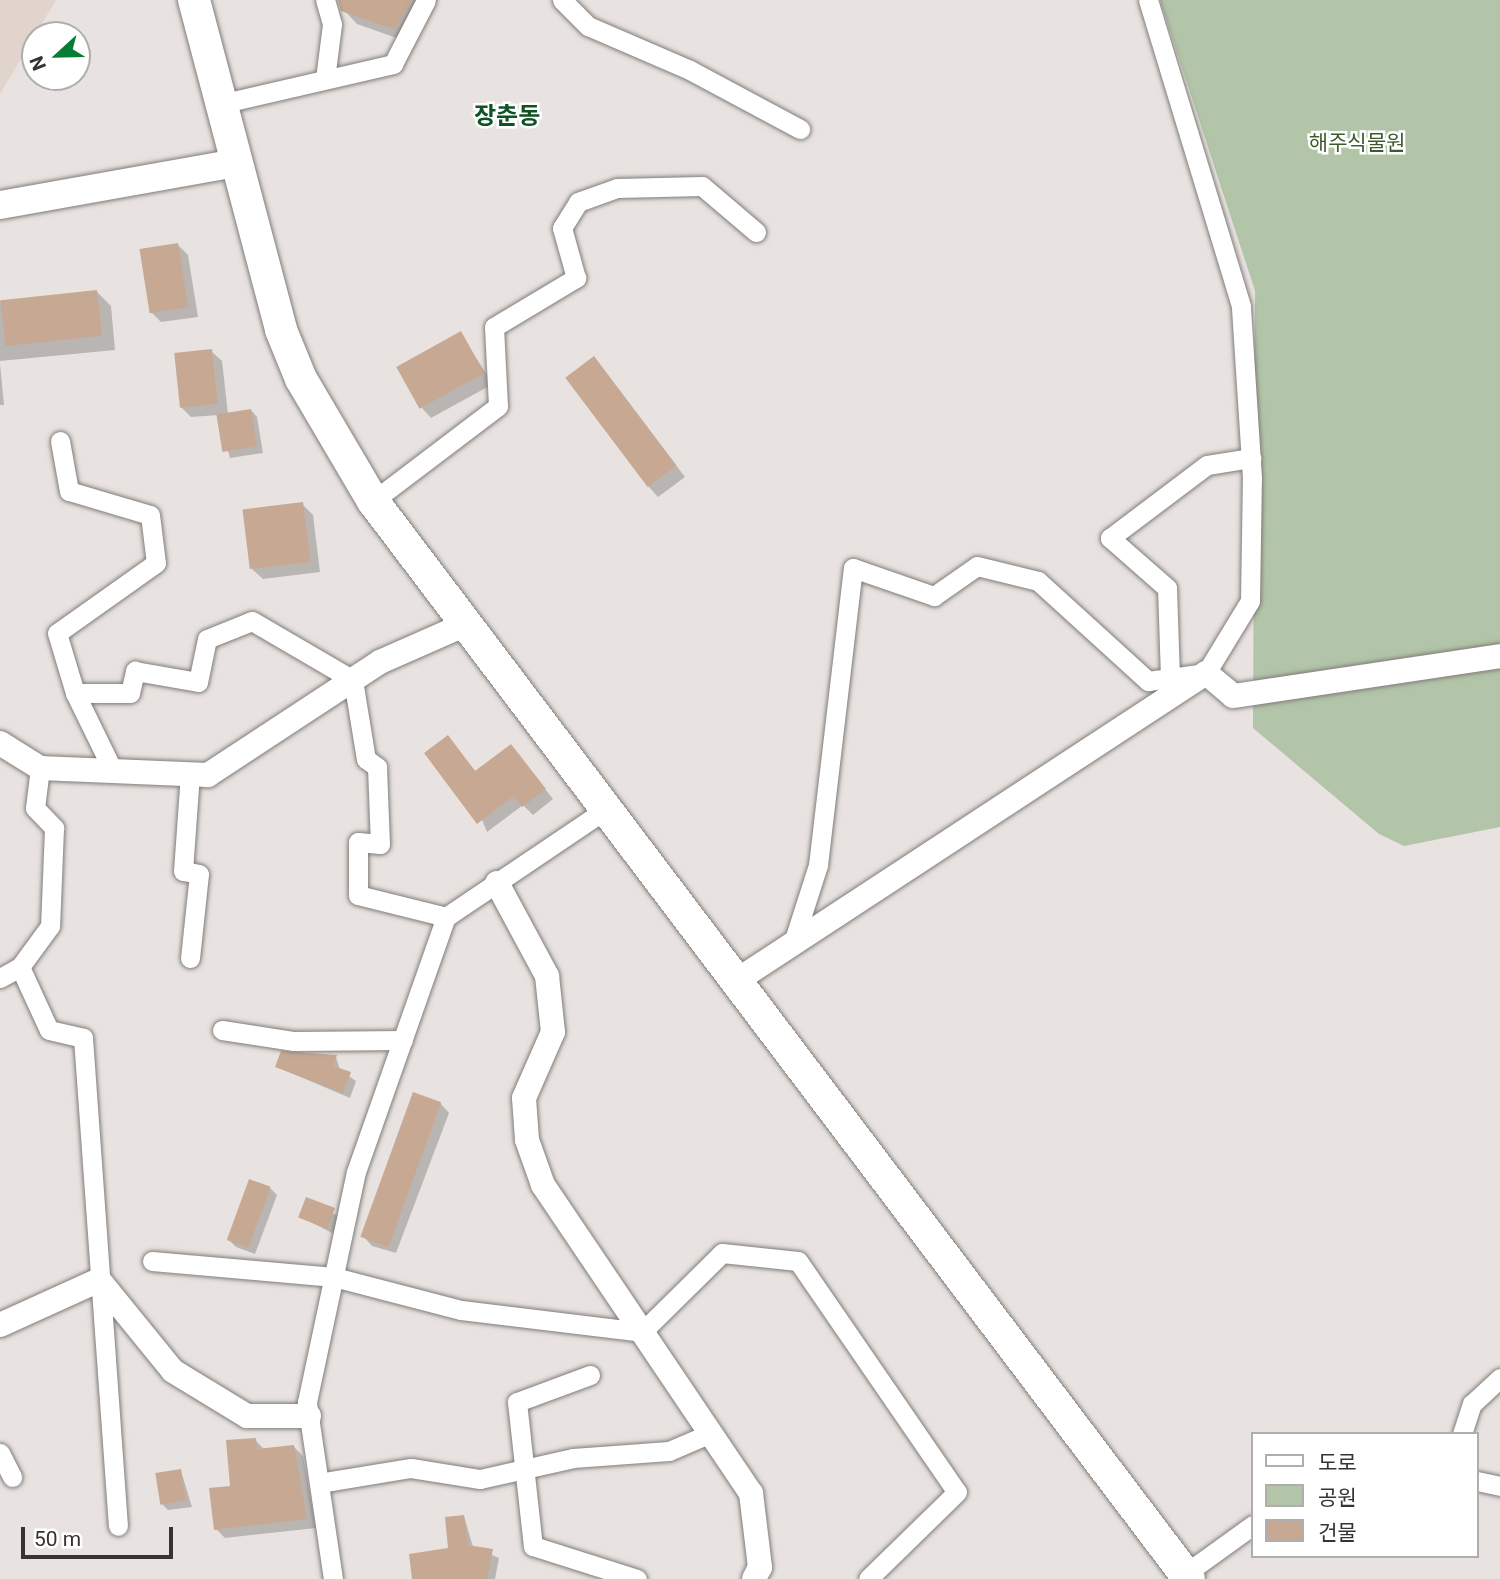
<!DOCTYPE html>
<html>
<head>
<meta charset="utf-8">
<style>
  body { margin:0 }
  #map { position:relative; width:1500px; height:1579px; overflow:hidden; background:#e8e3e0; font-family:Roboto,"Noto Sans KR",sans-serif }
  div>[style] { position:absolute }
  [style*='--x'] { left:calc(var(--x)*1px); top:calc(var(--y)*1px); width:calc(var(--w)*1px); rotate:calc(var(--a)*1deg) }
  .built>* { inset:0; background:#e0d4cd }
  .green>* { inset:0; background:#b2c5a8 }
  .shadow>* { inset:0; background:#0003; transform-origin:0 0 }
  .building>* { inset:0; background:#c7a893; transform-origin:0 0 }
  .roads { filter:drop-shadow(0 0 2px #817c79) drop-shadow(0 0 2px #817c79) }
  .minor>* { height:19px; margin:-9.5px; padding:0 9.5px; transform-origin:9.5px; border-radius:9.5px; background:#fff }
  .tertiary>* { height:24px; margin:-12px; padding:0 12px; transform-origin:12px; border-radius:12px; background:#fff }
  .secondary>* { height:28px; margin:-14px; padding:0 14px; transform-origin:14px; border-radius:14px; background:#fff }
  .primary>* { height:32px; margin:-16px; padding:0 16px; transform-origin:16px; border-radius:16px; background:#fff }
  span { translate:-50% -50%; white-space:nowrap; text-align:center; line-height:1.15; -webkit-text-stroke:5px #fff; paint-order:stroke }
  .park-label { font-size:21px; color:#3f5b2e }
  .quarter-label { font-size:24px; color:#0f5224; font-weight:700 }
  .legend { position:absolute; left:1251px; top:1432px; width:228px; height:126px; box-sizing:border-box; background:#fff; border:2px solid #afaead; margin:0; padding:9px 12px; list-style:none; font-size:21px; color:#363433 }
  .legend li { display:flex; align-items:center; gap:14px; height:35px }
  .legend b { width:35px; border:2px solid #afaead }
  .north { position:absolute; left:21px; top:21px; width:70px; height:70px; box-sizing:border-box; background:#fff; border:2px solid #afaead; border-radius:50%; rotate:248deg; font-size:19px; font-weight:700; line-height:28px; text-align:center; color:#363433 }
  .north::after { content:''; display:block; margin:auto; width:24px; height:32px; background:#057d35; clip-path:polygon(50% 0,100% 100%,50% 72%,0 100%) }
  .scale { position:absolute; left:21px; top:1527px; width:152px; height:32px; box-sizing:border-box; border:4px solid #363433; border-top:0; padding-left:9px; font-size:21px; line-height:24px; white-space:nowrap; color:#363433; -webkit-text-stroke:5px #fff; paint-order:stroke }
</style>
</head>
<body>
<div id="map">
  <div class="built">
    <div style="clip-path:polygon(0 0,56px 0,0 94px)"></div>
  </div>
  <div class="green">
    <div style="clip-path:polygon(1160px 0,1500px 0,1500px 827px,1404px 846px,1379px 834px,1253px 728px,1255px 291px)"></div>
  </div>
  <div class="shadow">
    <div style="clip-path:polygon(345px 0,438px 0,408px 42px,357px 24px,343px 9px)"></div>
    <div style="clip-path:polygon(178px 245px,188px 255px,198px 317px,161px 322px,151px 312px)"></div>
    <div style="clip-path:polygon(97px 292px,111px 306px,115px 350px,0 361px,0 301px)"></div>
    <div style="clip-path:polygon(460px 333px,493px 384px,431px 418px,421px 407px)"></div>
    <div style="clip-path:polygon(211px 351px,222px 361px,228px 414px,251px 410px,257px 417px,263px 453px,230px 458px,218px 415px,191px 417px,181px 407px)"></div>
    <div style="clip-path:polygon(594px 358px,685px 477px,658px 497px,648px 486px)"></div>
    <div style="clip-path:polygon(0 364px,4px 405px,0 405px)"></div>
    <div style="clip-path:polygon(302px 504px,313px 515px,320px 572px,263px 579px,252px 569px)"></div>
    <div style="clip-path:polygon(448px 737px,476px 772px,511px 746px,553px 799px,533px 815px,523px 805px,487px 832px)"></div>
    <div style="clip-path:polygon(336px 1057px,340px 1070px,356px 1081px,350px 1098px,277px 1067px)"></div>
    <div style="clip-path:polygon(440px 1103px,449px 1113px,396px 1253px,372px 1246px,363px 1236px)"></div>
    <div style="clip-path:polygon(270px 1188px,277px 1195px,255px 1254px,236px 1247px,229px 1240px)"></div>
    <div style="left:307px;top:1200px;width:38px;height:18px;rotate:27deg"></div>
    <div style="clip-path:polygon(255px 1440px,265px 1450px,294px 1447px,303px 1456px,316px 1528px,225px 1538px,216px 1529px)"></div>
    <div style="clip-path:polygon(181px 1471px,192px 1507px,168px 1510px,161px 1503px)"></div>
    <div style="clip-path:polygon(464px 1516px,473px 1547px,499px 1558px,495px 1579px,414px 1579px,450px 1550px)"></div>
  </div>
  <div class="building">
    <div style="clip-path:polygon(338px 0,412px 0,394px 29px,341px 11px)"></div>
    <div style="left:178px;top:243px;width:65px;height:39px;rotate:81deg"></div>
    <div style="left:97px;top:290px;width:46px;height:97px;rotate:84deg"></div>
    <div style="left:461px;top:331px;width:48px;height:74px;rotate:61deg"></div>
    <div style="left:212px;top:349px;width:55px;height:38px;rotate:84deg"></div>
    <div style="left:594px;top:356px;width:137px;height:36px;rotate:53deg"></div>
    <div style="left:251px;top:409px;width:38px;height:35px;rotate:81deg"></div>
    <div style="left:303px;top:502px;width:60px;height:61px;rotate:83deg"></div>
    <div style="clip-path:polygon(448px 735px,475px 771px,511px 744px,546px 789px,522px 807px,514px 796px,477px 824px,424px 753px)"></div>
    <div style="clip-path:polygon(281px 1051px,337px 1055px,333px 1066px,351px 1072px,343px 1093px,275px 1067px)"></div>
    <div style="left:413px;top:1092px;width:30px;height:154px;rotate:20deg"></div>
    <div style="left:249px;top:1179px;width:23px;height:65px;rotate:20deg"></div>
    <div style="left:306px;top:1197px;width:31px;height:22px;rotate:21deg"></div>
    <div style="clip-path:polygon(256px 1438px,257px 1449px,294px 1445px,307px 1519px,214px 1530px,209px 1488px,230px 1486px,226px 1440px)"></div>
    <div style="left:181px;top:1469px;width:32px;height:26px;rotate:81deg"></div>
    <div style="clip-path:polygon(464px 1515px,468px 1545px,493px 1549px,487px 1579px,412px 1579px,409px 1554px,448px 1548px,445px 1517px)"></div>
  </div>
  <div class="roads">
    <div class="minor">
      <div style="--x:562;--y:0;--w:37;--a:45"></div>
      <div style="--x:588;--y:26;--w:111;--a:23.3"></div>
      <div style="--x:690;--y:70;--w:125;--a:28.2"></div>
      <div style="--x:325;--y:79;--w:55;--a:-82.7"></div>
      <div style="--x:332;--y:24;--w:25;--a:-106"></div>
      <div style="--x:220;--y:104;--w:178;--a:-13"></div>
      <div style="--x:393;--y:64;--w:72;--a:-62.7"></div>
      <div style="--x:60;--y:441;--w:51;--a:79.8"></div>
      <div style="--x:69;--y:491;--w:84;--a:16.5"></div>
      <div style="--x:150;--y:515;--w:48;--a:82.9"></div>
      <div style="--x:156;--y:563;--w:121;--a:144.7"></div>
      <div style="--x:57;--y:633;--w:63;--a:73.3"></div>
      <div style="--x:75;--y:693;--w:87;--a:64"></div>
      <div style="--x:373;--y:501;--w:157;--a:-37.2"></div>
      <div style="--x:498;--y:406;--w:79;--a:-92.9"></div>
      <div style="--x:494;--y:327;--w:96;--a:-30.9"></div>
      <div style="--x:576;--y:278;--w:52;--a:-105.6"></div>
      <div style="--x:562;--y:228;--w:31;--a:-58"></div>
      <div style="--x:578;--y:202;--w:41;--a:-19.7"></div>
      <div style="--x:617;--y:188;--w:85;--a:-1.3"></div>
      <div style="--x:702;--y:186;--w:71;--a:40.4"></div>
      <div style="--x:1170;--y:678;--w:90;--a:-91.9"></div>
      <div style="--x:1167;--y:588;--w:76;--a:-138.7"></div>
      <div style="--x:1110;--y:538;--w:121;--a:-37"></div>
      <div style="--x:1207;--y:465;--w:45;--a:-9"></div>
      <div style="--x:75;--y:693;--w:55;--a:0"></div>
      <div style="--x:130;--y:693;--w:23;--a:-77"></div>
      <div style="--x:135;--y:671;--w:64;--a:9.9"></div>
      <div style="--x:198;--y:682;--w:44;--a:-78.2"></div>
      <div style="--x:207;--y:639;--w:48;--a:-21.8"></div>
      <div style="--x:252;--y:621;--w:117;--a:30.3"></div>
      <div style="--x:353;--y:680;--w:80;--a:80.7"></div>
      <div style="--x:366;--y:759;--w:14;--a:36"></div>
      <div style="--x:377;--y:767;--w:77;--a:87.8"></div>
      <div style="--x:380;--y:844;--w:22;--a:-175"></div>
      <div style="--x:358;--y:842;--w:53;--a:90"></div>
      <div style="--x:358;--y:895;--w:91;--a:14"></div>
      <div style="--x:40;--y:768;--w:40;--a:97.1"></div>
      <div style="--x:35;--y:808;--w:28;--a:46"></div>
      <div style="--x:54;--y:828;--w:98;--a:92.3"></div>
      <div style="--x:50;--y:926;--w:51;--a:126.2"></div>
      <div style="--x:20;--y:967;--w:69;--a:65.3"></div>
      <div style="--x:49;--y:1030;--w:35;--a:13"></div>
      <div style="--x:83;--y:1038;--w:489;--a:85.9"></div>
      <div style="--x:793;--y:943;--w:82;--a:-72.2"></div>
      <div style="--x:818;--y:865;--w:299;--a:-83.3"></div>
      <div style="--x:853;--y:568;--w:86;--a:19.1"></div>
      <div style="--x:934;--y:596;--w:52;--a:-34.9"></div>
      <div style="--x:977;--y:566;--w:63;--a:13.8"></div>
      <div style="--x:1038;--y:581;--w:149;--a:42.3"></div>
      <div style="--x:1148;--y:681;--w:59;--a:-7.9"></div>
      <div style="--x:1206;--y:673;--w:84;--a:-58.6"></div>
      <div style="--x:1250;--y:601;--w:123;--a:-89.1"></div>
      <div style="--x:1252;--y:478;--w:172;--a:-93.7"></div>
      <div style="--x:1241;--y:306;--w:320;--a:-106.9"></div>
      <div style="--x:190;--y:958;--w:84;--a:-83.9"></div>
      <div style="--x:199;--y:874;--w:16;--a:-169"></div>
      <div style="--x:183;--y:871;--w:97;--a:-85.9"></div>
      <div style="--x:0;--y:978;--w:23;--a:-29"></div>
      <div style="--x:222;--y:1030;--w:73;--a:8.7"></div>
      <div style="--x:294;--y:1041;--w:109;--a:-0.5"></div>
      <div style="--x:152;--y:1261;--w:183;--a:5"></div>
      <div style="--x:334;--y:1277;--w:131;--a:14.6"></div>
      <div style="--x:461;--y:1310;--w:182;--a:6.9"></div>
      <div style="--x:642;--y:1332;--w:112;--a:-44.6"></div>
      <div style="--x:722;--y:1253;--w:76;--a:6"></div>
      <div style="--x:798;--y:1261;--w:280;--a:55.5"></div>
      <div style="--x:957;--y:1492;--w:124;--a:135.7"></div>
      <div style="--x:590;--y:1375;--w:78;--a:159.7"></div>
      <div style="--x:517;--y:1402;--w:145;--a:83.7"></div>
      <div style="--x:533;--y:1546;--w:109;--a:17.6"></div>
      <div style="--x:1462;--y:1434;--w:32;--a:-72"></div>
      <div style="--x:1472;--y:1404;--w:38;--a:-43"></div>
      <div style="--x:0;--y:1453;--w:27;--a:63"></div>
      <div style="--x:1477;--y:1481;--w:24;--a:12"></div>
      <div style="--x:319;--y:1483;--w:93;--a:-9.3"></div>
      <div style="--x:411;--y:1468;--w:70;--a:9.1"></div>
      <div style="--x:480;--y:1479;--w:95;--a:-12.7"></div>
      <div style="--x:573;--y:1458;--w:96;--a:-4.2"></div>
      <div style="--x:669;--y:1451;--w:46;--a:-23.2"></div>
      <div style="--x:1185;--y:1574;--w:84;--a:-35.8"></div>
      <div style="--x:333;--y:1579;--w:179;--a:-98.4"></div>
      <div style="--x:307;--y:1402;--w:235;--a:-78"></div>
      <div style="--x:356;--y:1172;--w:270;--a:-70.6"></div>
      <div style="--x:446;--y:917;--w:193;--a:-34"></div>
    </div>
    <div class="tertiary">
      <div style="--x:0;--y:743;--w:47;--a:32"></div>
      <div style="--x:40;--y:768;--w:168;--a:2.4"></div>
      <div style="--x:208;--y:775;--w:206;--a:-33.3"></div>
      <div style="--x:380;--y:662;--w:94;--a:-23.8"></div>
      <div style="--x:497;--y:883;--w:106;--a:61.7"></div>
      <div style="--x:547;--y:976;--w:56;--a:83.9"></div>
      <div style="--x:553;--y:1032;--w:72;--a:113.7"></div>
      <div style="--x:524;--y:1098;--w:42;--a:85.9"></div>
      <div style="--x:527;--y:1140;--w:48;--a:70.4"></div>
      <div style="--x:543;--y:1185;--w:372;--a:56"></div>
      <div style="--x:751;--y:1493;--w:75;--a:83.1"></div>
      <div style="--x:760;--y:1567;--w:13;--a:117"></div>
      <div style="--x:736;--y:981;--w:562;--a:-33.24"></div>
      <div style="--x:1206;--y:673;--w:35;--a:40"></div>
      <div style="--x:1233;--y:696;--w:270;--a:-8.5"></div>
      <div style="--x:0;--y:1325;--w:109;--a:-24.4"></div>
      <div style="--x:99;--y:1280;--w:117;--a:50.9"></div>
      <div style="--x:173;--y:1371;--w:87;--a:31.3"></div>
      <div style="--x:247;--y:1416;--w:62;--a:0"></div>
    </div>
    <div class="secondary">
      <div style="--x:0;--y:205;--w:240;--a:-10.1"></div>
    </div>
    <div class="primary">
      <div style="--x:194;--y:0;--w:341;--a:75.2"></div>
      <div style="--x:281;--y:330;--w:53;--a:67.8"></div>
      <div style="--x:301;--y:379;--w:142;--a:59.5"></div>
      <div style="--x:373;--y:501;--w:1352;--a:52.88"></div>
    </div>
  </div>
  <div class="park-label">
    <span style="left:1357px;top:143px">해주식물원</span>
  </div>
  <div class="quarter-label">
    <span style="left:507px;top:117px">장춘동</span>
  </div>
  <ul class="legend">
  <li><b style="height:9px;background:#fff"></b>도로</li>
  <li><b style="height:19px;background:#b2c5a8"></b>공원</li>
  <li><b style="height:19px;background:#c7a893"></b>건물</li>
  </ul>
  <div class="north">N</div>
  <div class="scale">50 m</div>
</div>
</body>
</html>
